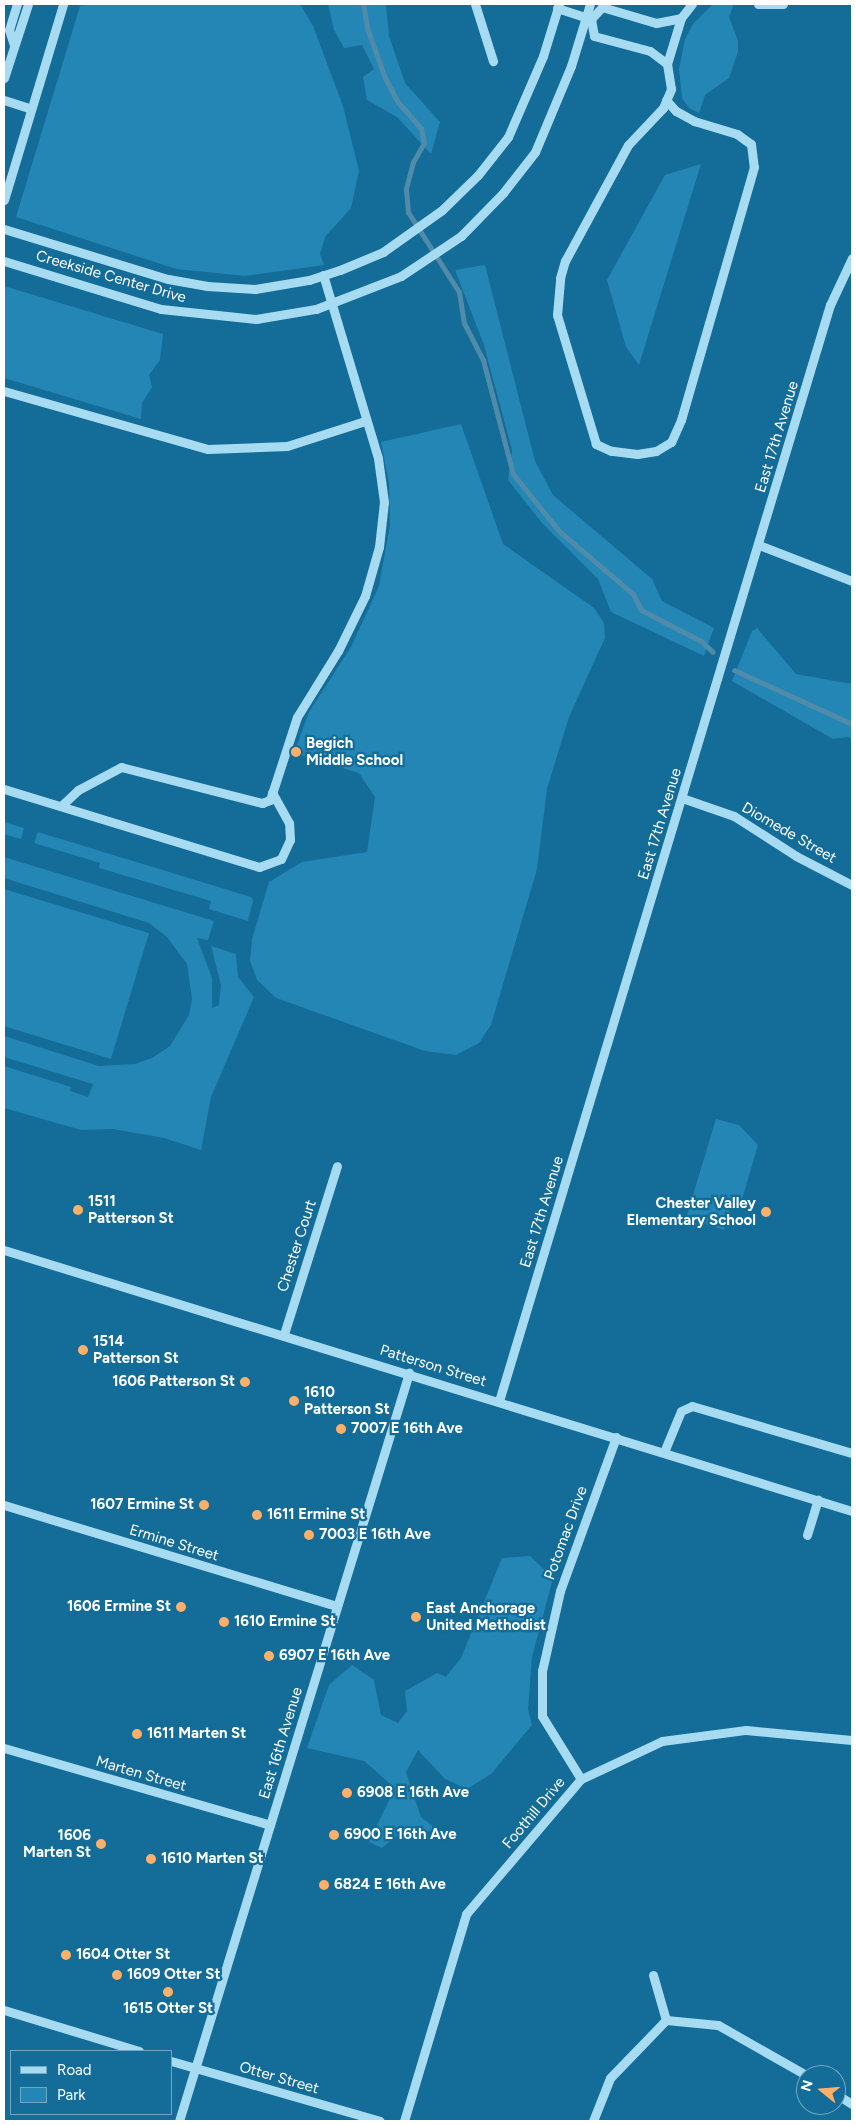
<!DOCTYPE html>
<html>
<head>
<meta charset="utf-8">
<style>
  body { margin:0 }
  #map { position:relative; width:856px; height:2125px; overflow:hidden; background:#146c98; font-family:Figtree,sans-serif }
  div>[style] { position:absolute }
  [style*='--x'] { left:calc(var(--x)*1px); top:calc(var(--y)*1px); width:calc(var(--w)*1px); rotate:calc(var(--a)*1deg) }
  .green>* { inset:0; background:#2386b5 }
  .stream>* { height:5px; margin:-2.5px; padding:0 2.5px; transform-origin:2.5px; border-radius:2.5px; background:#508caa }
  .minor>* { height:9px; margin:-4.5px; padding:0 4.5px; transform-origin:4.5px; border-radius:4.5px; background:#a7dbf2 }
  .dots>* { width:14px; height:14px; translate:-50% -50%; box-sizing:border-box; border:2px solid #146c98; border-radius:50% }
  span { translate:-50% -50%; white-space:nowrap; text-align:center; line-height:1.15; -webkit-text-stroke:4.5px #146c98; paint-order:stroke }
  .street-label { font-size:15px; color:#fff }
  .poi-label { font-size:15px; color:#fff; font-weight:700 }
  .left { translate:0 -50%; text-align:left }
  .right { translate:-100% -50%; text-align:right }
  .frame { position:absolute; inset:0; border:5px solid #fff; pointer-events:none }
  .legend { position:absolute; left:10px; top:2050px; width:162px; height:65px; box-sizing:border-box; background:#146c98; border:1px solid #72a7c1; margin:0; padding:6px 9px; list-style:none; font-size:15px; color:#fff }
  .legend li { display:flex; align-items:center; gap:10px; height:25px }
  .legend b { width:25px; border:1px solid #72a7c1 }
  .north { position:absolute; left:796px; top:2065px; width:50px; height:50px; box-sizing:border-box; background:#146c98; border:1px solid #72a7c1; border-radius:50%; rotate:287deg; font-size:14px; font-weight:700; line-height:20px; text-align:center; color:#fff }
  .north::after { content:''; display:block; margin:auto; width:18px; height:22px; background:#ffb068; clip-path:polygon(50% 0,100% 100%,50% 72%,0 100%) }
</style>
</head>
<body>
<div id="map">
  <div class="green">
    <div style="clip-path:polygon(93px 4px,300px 4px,313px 26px,343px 106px,359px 171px,351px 208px,325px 237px,320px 254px,324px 265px,245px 276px,176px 269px,16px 217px,80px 6px)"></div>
    <div style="clip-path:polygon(328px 4px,386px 4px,389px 36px,405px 83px,440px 122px,431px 154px,397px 117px,367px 100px,363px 77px,374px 69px,362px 45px,344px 48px,334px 30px)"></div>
    <div style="clip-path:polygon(713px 4px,734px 4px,729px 17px,738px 41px,738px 52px,729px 78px,705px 95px,699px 113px,689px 108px,682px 98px,679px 69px,685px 39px,693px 24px)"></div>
    <div style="clip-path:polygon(701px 164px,639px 365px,626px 347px,607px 280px,665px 175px)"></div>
    <div style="clip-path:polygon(485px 265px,535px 461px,553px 495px,652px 579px,662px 601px,714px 628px,704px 656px,611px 612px,598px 579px,542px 523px,508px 480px,512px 450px,484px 345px,455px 270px)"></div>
    <div style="clip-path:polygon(4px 286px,163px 334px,160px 360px,149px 375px,152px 387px,142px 403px,141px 419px,4px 378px)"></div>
    <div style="clip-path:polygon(461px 424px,503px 544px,594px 608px,604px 623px,605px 638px,569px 717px,547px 789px,537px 869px,491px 1025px,479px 1043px,456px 1055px,425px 1051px,276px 998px,257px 980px,250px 961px,252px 939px,269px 882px,302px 862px,367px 852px,375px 797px,359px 773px,294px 753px,309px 712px,351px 647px,379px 586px,390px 525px,389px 483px,381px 442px)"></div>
    <div style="clip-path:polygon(757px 628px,796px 674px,852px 684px,852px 739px,848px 737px,833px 739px,732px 681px,752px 631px)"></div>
    <div style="clip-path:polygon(4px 822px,24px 828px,21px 839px,4px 834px)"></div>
    <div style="clip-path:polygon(38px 832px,251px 897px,253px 900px,248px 921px,209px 909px,211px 901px,99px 868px,100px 863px,34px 843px)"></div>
    <div style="clip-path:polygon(4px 857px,214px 921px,208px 940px,197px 938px,212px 978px,212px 1008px,219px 1005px,221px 985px,211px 946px,236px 954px,238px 977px,254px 997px,211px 1097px,201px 1150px,164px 1138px,113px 1129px,81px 1130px,4px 1108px,4px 1066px,71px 1087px,70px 1091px,88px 1097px,93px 1084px,4px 1057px,4px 1036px,99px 1066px,135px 1064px,152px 1058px,170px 1046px,189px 1015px,192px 999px,187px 964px,167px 937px,149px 923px,4px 878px)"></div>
    <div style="clip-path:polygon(4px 889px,149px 933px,111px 1059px,4px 1026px)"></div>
    <div style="clip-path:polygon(716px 1119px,739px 1125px,758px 1145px,741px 1203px,732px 1200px,724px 1230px,686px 1218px)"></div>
    <div style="clip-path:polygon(530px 1556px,553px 1578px,532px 1657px,528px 1709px,532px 1725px,491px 1774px,467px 1789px,445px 1779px,418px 1750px,406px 1772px,421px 1817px,436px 1829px,426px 1832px,406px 1828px,382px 1848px,369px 1842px,395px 1788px,364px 1761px,307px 1748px,329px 1685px,352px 1665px,374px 1680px,381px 1715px,398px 1723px,407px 1711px,405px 1691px,437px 1673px,446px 1677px,461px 1658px,502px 1558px)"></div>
  </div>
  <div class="stream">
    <div style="--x:363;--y:4;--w:27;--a:80"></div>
    <div style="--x:368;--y:31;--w:50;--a:70.1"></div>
    <div style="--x:385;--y:78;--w:27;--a:62"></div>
    <div style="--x:398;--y:102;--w:35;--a:49"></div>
    <div style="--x:421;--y:128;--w:15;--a:79"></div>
    <div style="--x:424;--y:143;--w:22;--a:120"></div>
    <div style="--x:413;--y:162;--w:28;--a:105"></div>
    <div style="--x:406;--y:189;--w:23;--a:85"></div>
    <div style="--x:408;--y:212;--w:95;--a:57.5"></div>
    <div style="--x:459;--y:292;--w:31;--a:81"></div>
    <div style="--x:464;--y:323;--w:42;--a:62.8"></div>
    <div style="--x:483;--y:360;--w:118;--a:75.3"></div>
    <div style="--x:513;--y:474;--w:73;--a:51.1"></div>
    <div style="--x:559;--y:531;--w:97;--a:40.4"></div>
    <div style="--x:633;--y:594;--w:18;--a:63"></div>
    <div style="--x:641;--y:610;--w:68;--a:27.3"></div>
    <div style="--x:701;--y:641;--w:16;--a:43"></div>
    <div style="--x:734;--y:670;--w:130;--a:24.6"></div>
  </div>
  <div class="minor">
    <div style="--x:475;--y:4;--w:60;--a:72.5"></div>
    <div style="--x:758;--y:4;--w:25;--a:0"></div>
    <div style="--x:557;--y:8;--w:36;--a:18"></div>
    <div style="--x:591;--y:19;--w:16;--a:-47"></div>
    <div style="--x:602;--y:7;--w:56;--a:16.5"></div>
    <div style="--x:656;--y:23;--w:25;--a:-11"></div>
    <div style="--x:591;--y:19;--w:17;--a:80"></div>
    <div style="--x:594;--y:36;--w:58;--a:15"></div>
    <div style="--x:650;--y:51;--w:21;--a:37"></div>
    <div style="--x:14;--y:45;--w:16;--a:-108"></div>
    <div style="--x:9;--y:30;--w:27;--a:-73"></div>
    <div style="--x:4;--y:78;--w:78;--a:-72"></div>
    <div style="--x:4;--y:100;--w:28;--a:18"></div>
    <div style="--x:666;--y:100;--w:15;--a:48"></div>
    <div style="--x:676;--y:111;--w:21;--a:29"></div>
    <div style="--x:694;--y:121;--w:45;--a:16.8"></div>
    <div style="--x:737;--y:134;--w:17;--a:36"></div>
    <div style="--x:751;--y:144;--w:23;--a:83"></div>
    <div style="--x:754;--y:167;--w:263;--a:106.1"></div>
    <div style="--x:681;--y:420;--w:24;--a:114"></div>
    <div style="--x:671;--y:442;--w:17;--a:149"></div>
    <div style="--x:656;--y:451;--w:19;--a:171"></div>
    <div style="--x:637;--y:454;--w:26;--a:-173"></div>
    <div style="--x:611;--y:451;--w:17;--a:-155"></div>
    <div style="--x:596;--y:444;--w:135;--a:-106.8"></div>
    <div style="--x:557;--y:315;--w:37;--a:-85"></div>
    <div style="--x:560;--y:278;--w:18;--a:-74"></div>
    <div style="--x:565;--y:261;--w:132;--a:-61.5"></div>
    <div style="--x:628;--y:145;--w:51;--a:-46.6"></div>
    <div style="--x:663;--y:108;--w:21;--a:-67"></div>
    <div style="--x:671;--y:89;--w:25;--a:-99"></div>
    <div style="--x:667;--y:64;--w:48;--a:-73.1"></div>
    <div style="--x:681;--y:18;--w:18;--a:-52"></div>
    <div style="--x:4;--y:200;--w:205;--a:-73.2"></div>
    <div style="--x:4;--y:229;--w:171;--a:17"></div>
    <div style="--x:168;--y:279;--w:40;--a:10"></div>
    <div style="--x:207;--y:286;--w:48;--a:3.6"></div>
    <div style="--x:255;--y:289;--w:55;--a:-9.5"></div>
    <div style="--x:309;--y:280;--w:33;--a:-18"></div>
    <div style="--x:340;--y:270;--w:47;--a:-22.7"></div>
    <div style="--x:383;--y:252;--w:72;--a:-35.4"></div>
    <div style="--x:442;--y:210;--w:50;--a:-44.2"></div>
    <div style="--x:478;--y:175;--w:48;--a:-51.7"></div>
    <div style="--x:508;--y:137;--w:88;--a:-66.6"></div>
    <div style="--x:543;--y:56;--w:54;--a:-72.9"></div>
    <div style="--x:4;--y:261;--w:164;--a:17"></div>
    <div style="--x:161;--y:309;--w:96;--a:6"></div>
    <div style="--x:256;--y:319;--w:61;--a:-9.5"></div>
    <div style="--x:316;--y:309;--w:91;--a:-21.2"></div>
    <div style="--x:401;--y:276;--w:72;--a:-33.7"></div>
    <div style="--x:461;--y:236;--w:60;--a:-45.7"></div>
    <div style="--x:503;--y:193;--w:52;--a:-52"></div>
    <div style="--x:535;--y:152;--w:93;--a:-67.3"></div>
    <div style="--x:571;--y:66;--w:65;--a:-73"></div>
    <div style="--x:4;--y:391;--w:212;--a:15.9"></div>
    <div style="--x:208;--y:449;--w:79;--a:-2.2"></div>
    <div style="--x:287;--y:446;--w:82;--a:-17.8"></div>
    <div style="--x:759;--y:545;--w:100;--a:21.2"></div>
    <div style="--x:4;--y:789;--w:267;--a:17"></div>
    <div style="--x:259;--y:867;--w:23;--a:-20"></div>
    <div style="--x:281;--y:859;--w:21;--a:-65"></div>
    <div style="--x:290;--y:840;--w:17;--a:-93"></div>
    <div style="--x:289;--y:823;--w:35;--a:-119"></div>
    <div style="--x:682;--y:798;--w:55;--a:19.1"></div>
    <div style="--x:734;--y:816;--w:74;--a:32.8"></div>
    <div style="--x:796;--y:856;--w:63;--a:27.4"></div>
    <div style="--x:61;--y:806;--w:23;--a:-43"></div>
    <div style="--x:78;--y:790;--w:49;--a:-28.1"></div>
    <div style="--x:121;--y:767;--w:146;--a:14.3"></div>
    <div style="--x:262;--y:803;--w:9;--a:-21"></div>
    <div style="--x:270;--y:800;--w:87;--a:-72"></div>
    <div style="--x:297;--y:717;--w:78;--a:-58.2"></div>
    <div style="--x:338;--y:651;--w:61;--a:-63.9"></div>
    <div style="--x:365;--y:596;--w:51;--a:-74.1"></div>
    <div style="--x:379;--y:547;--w:45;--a:-83.7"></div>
    <div style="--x:384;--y:502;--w:44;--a:-97.8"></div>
    <div style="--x:378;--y:458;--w:191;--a:-106.7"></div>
    <div style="--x:4;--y:1250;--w:887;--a:17.11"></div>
    <div style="--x:284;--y:1334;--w:176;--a:-72.5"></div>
    <div style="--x:499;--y:1401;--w:1145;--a:-73.2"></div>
    <div style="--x:830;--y:305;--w:52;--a:-64.9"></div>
    <div style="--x:664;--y:1452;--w:44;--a:-67.5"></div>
    <div style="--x:681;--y:1411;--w:12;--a:-24"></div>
    <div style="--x:692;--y:1406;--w:167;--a:16.4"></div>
    <div style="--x:4;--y:1505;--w:348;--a:16.9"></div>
    <div style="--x:807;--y:1535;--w:37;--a:-73"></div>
    <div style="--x:4;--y:1748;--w:277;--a:16.1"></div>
    <div style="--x:581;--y:1779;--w:74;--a:-121.8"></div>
    <div style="--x:542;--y:1716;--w:45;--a:-90"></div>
    <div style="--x:542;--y:1671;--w:82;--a:-77.3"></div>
    <div style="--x:560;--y:1591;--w:164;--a:-70"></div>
    <div style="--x:653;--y:1975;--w:47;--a:73.9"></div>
    <div style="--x:4;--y:2010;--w:141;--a:16.9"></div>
    <div style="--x:171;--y:2061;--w:217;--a:16"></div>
    <div style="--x:836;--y:2094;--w:19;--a:32"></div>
    <div style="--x:179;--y:2121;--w:783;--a:-72.91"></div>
    <div style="--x:404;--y:2121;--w:216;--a:-73.3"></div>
    <div style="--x:466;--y:1914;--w:177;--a:-49.6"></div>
    <div style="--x:581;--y:1779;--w:89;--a:-25.1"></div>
    <div style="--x:662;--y:1741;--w:85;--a:-7.5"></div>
    <div style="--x:746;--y:1730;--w:106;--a:5.4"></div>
    <div style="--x:593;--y:2121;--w:46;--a:-68.4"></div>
    <div style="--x:610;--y:2078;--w:81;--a:-46"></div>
    <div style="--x:666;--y:2020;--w:52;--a:5.5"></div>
    <div style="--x:718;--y:2025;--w:101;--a:29.6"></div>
  </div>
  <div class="dots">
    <div style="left:296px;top:752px;background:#ffb068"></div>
    <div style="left:78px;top:1210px;background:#ffb068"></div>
    <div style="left:766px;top:1212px;background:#ffb068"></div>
    <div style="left:83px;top:1350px;background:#ffb068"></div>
    <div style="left:245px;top:1382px;background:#ffb068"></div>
    <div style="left:294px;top:1401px;background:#ffb068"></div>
    <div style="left:341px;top:1429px;background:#ffb068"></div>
    <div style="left:204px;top:1505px;background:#ffb068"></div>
    <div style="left:257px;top:1515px;background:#ffb068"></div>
    <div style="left:309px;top:1535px;background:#ffb068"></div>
    <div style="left:181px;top:1607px;background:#ffb068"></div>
    <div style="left:416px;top:1617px;background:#ffb068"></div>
    <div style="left:224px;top:1622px;background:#ffb068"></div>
    <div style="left:269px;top:1656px;background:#ffb068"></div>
    <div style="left:137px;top:1734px;background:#ffb068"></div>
    <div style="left:347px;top:1793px;background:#ffb068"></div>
    <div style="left:334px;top:1835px;background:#ffb068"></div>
    <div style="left:101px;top:1844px;background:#ffb068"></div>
    <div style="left:151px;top:1859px;background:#ffb068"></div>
    <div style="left:324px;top:1885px;background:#ffb068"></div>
    <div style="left:66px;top:1955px;background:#ffb068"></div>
    <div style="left:117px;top:1975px;background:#ffb068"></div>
    <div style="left:168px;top:1992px;background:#ffb068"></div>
  </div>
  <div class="street-label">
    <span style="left:111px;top:277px;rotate:16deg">Creekside Center Drive</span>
    <span style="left:777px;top:437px;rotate:-73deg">East 17th Avenue</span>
    <span style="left:660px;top:824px;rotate:-73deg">East 17th Avenue</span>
    <span style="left:789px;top:833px;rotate:30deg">Diomede Street</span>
    <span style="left:542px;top:1212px;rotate:-73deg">East 17th Avenue</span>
    <span style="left:297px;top:1246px;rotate:-72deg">Chester Court</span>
    <span style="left:433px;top:1366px;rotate:17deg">Patterson Street</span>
    <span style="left:566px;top:1533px;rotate:-70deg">Potomac Drive</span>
    <span style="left:174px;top:1543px;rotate:17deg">Ermine Street</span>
    <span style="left:281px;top:1743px;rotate:-73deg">East 16th Avenue</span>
    <span style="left:141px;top:1774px;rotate:16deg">Marten Street</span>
    <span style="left:534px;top:1813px;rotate:-50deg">Foothill Drive</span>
    <span style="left:279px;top:2078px;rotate:16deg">Otter Street</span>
  </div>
  <div class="poi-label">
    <span class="left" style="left:306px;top:752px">Begich<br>Middle School</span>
    <span class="left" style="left:88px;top:1210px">1511<br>Patterson St</span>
    <span class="right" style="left:756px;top:1212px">Chester Valley<br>Elementary School</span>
    <span class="left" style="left:93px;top:1350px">1514<br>Patterson St</span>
    <span class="right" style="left:235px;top:1382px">1606 Patterson St</span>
    <span class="left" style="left:304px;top:1401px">1610<br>Patterson St</span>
    <span class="left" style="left:351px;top:1429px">7007 E 16th Ave</span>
    <span class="right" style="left:194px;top:1505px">1607 Ermine St</span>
    <span class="left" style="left:267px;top:1515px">1611 Ermine St</span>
    <span class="left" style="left:319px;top:1535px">7003 E 16th Ave</span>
    <span class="right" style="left:171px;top:1607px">1606 Ermine St</span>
    <span class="left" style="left:426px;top:1617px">East Anchorage<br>United Methodist</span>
    <span class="left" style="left:234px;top:1622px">1610 Ermine St</span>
    <span class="left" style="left:279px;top:1656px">6907 E 16th Ave</span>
    <span class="left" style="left:147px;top:1734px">1611 Marten St</span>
    <span class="left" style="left:357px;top:1793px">6908 E 16th Ave</span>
    <span class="right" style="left:91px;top:1844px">1606<br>Marten St</span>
    <span class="left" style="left:344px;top:1835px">6900 E 16th Ave</span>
    <span class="left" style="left:161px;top:1859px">1610 Marten St</span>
    <span class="left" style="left:334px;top:1885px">6824 E 16th Ave</span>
    <span class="left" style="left:76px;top:1955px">1604 Otter St</span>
    <span class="left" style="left:127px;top:1975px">1609 Otter St</span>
    <span style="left:168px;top:2009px">1615 Otter St</span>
  </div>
  <div class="frame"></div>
  <ul class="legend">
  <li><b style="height:6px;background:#a7dbf2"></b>Road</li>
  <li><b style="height:14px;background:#2386b5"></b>Park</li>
  </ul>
  <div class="north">N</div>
</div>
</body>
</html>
